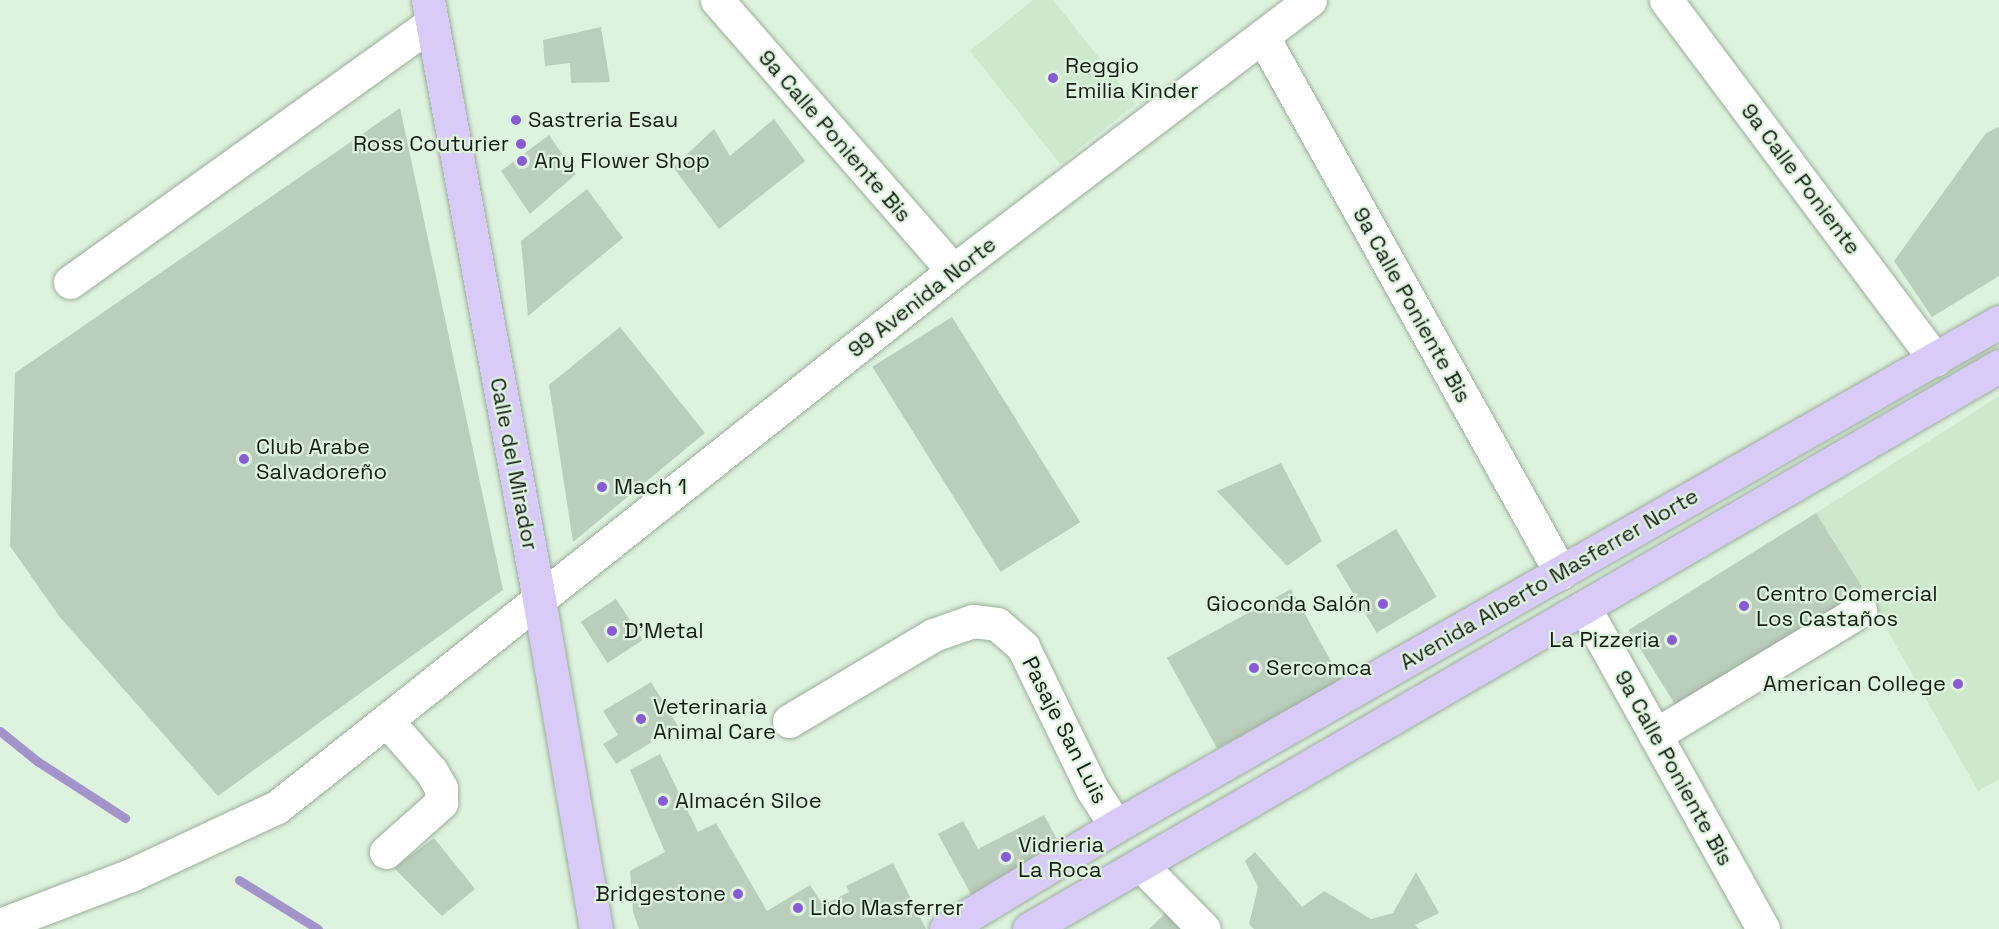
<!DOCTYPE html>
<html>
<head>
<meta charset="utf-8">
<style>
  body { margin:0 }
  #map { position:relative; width:1999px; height:929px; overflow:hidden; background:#def3de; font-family:"Space Grotesk",sans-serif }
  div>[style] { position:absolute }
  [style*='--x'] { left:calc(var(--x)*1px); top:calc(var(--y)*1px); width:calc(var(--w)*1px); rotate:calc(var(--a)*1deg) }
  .built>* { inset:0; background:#cde8cd }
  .stream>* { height:9px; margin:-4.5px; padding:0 4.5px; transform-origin:4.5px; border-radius:4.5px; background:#a393cb }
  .building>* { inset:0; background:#bacebb; transform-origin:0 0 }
  .roads { filter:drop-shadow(0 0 2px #9aae9b) drop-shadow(0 0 2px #9aae9b) }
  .minor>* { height:33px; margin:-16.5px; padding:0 16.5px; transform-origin:16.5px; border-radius:16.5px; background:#fff }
  .major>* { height:33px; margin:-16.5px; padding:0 16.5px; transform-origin:16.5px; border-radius:16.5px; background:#d8cbf7 }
  .dots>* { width:16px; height:16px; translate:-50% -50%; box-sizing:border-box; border:3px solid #def3de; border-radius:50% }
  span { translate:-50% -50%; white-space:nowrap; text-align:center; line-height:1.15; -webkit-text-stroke:4.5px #def3de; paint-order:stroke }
  .poi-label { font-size:22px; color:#151d15 }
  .left { translate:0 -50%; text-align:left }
  .right { translate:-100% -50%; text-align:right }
  .street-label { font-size:22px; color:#151d15 }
</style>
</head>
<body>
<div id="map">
  <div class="built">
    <div style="clip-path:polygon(1033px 0,1053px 0,1136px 104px,1060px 164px,970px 51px)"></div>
    <div style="clip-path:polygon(1999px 396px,1999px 779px,1978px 791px,1864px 589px,1816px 513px)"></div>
  </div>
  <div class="stream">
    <div style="--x:0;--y:731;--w:48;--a:39"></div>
    <div style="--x:37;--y:761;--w:105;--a:32.9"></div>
    <div style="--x:239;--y:880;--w:93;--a:31.8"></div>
  </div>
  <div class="building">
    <div style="clip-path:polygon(601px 27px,610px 82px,571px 83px,570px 63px,545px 66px,543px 40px)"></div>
    <div style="clip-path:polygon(400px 108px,503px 590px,218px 796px,59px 616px,10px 546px,15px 373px)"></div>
    <div style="clip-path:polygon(774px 119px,805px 161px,719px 229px,673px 167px,714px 129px,730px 156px)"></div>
    <div style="clip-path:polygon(1999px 127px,1999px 276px,1932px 317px,1894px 261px,1986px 133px)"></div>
    <div style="clip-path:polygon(549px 135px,576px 174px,530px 214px,501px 171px)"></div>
    <div style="clip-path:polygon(587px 189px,623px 238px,528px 316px,521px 241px)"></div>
    <div style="left:952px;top:317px;width:242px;height:94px;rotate:58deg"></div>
    <div style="clip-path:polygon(620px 327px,705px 433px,573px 542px,549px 385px)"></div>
    <div style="clip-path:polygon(1281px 463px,1322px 541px,1287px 566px,1217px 491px)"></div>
    <div style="left:1816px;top:513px;width:90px;height:221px;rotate:58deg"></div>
    <div style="left:1396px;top:529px;width:79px;height:70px;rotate:59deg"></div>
    <div style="left:1291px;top:589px;width:104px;height:142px;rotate:61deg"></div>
    <div style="left:616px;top:599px;width:49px;height:42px;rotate:57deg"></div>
    <div style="clip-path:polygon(651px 682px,678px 726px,616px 764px,603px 744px,618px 735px,603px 711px)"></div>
    <div style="clip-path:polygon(660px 754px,698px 832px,716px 823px,767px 911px,810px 885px,823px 905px,849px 892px,846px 886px,893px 863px,926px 929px,639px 929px,633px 912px,630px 871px,665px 852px,630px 770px)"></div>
    <div style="clip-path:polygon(1044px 815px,1062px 849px,973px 898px,938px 834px,963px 821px,978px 849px)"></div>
    <div style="clip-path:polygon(434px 838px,475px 889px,442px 916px,394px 868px)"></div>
    <div style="clip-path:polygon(1255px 852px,1302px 907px,1324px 891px,1371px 919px,1393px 913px,1416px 872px,1439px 913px,1415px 925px,1419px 929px,1254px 929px,1249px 924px,1258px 887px,1245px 861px)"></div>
    <div style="clip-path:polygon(1170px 909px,1189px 929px,1149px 929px)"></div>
  </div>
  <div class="roads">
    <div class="minor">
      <div style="--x:717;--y:0;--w:359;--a:48.9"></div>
      <div style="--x:1666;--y:0;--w:449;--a:53.2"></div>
      <div style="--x:1263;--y:37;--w:613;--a:60.93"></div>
      <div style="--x:70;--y:282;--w:445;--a:-35.6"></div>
      <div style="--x:1584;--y:607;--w:368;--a:60.9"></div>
      <div style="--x:789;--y:721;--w:168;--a:-30.8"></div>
      <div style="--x:933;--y:635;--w:42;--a:-19.3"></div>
      <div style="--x:973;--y:621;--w:24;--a:7"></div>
      <div style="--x:997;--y:624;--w:35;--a:41"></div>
      <div style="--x:1023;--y:647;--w:158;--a:64.1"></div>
      <div style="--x:1092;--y:789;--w:44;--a:57"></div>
      <div style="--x:1655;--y:735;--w:240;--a:-31.2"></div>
      <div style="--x:386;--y:852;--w:74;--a:-41.7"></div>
      <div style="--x:441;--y:803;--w:15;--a:-90"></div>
      <div style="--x:441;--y:788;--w:20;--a:-120"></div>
      <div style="--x:431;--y:771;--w:67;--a:-131.3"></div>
      <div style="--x:1142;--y:866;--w:88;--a:45.5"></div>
      <div style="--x:0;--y:925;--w:140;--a:-20.9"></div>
      <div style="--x:131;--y:875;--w:161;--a:-25"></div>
      <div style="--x:277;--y:807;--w:863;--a:-38.41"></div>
      <div style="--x:953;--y:271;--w:448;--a:-37.2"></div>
    </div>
    <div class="major">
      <div style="--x:428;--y:0;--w:609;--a:79.5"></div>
      <div style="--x:539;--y:599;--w:335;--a:80.2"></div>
      <div style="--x:946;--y:929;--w:199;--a:-31.2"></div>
      <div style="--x:1116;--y:826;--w:1017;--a:-29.72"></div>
      <div style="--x:1029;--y:929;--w:1122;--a:-30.13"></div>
    </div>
  </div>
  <div class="dots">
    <div style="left:1053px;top:78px;background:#885bd5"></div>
    <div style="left:516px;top:120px;background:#885bd5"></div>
    <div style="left:521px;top:144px;background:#885bd5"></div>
    <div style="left:522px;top:161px;background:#885bd5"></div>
    <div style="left:244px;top:459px;background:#885bd5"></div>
    <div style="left:602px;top:487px;background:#885bd5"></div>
    <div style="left:1383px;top:604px;background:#885bd5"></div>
    <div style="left:1744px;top:606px;background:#885bd5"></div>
    <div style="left:612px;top:631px;background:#885bd5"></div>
    <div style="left:1672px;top:640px;background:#885bd5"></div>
    <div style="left:1254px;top:668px;background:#885bd5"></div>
    <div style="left:1958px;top:684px;background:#885bd5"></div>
    <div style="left:641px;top:719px;background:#885bd5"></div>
    <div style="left:663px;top:801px;background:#885bd5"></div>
    <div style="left:1006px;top:857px;background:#885bd5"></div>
    <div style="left:738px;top:894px;background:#885bd5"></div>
    <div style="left:798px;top:908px;background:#885bd5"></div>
  </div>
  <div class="poi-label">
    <span class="left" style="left:1065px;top:78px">Reggio<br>Emilia Kinder</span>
    <span class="left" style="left:528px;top:120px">Sastreria Esau</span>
    <span class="right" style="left:509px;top:144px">Ross Couturier</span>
    <span class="left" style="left:534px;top:161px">Any Flower Shop</span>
    <span class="left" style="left:256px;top:459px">Club Arabe<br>Salvadoreño</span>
    <span class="left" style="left:614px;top:487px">Mach 1</span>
    <span class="left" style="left:1756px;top:606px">Centro Comercial<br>Los Castaños</span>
    <span class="right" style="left:1371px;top:604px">Gioconda Salón</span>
    <span class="left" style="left:624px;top:631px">D'Metal</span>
    <span class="right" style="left:1660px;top:640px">La Pizzeria</span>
    <span class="left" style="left:1266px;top:668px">Sercomca</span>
    <span class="right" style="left:1946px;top:684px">American College</span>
    <span class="left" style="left:653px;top:719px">Veterinaria<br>Animal Care</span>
    <span class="left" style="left:675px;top:801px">Almacén Siloe</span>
    <span class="left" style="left:1018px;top:857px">Vidrieria<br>La Roca</span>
    <span class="right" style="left:726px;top:894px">Bridgestone</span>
    <span class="left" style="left:810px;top:908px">Lido Masferrer</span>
  </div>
  <div class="street-label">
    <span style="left:835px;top:136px;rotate:49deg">9a Calle Poniente Bis</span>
    <span style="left:1801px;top:179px;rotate:53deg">9a Calle Poniente</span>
    <span style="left:922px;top:297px;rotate:-38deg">99 Avenida Norte</span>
    <span style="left:1412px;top:305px;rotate:61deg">9a Calle Poniente Bis</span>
    <span style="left:514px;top:464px;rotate:79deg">Calle del Mirador</span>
    <span style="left:1549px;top:579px;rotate:-30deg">Avenida Alberto Masferrer Norte</span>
    <span style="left:1065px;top:730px;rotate:63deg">Pasaje San Luis</span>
    <span style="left:1674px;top:768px;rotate:61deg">9a Calle Poniente Bis</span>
  </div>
</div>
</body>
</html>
